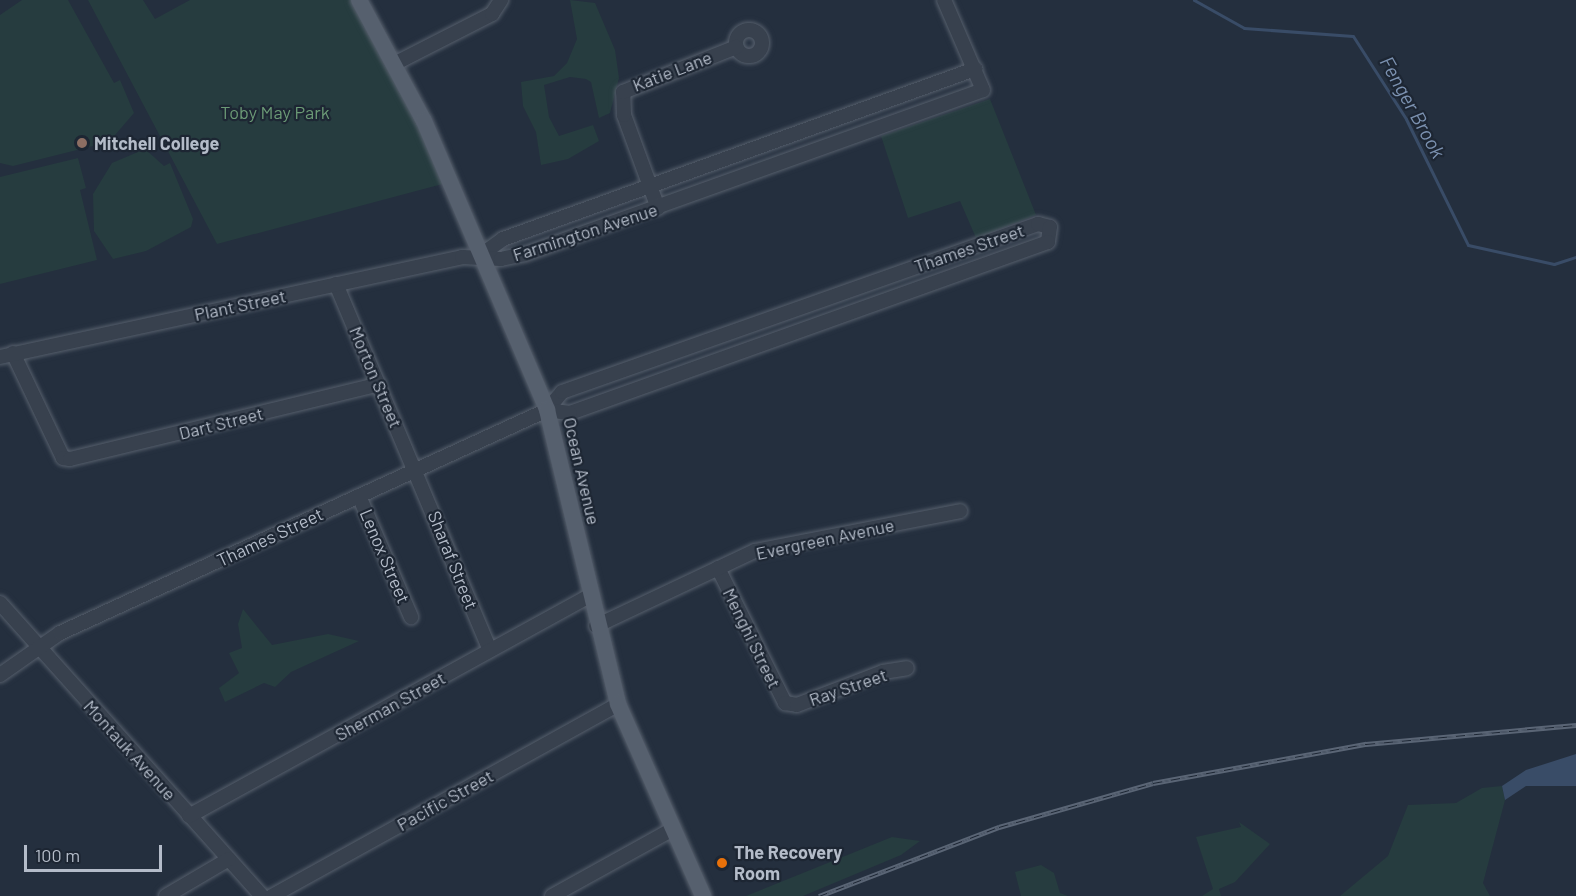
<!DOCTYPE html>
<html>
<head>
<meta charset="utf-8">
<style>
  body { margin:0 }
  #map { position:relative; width:1576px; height:896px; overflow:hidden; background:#242f3e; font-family:Barlow,sans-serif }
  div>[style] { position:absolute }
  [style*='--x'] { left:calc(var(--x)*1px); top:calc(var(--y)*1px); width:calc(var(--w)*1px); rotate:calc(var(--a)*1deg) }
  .green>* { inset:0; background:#263c3f }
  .water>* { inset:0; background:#394c67 }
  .stream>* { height:3px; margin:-1.5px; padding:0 1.5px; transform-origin:1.5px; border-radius:1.5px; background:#394c67 }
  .roads { filter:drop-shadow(0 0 2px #565f6c) drop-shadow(0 0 2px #565f6c) }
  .minor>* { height:14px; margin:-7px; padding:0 7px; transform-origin:7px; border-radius:7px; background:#38414e }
  .minor>.ring { margin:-7px; padding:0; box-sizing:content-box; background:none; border:14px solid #38414e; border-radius:50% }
  .major>* { height:16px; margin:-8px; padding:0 8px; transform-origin:8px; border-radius:8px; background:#56606e }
  .rail>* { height:5px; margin-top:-2.5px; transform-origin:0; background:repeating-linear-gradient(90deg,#1d2633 0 9px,#5a6575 0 18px); box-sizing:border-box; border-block:2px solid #5a6575 }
  .dots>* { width:16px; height:16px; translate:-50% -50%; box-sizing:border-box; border:3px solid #1d2633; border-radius:50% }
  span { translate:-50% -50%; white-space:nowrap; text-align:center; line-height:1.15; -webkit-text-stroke:4.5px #1d2633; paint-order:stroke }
  .street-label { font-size:18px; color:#b4bcc9 }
  .park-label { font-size:18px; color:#6b9a76 }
  .poi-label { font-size:18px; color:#b4bcc9; font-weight:700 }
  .left { translate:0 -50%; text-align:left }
  .water-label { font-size:20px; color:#7c92b1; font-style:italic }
  .scale { position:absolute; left:24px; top:845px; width:138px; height:27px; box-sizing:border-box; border:3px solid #b4bcc9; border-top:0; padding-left:8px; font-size:18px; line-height:21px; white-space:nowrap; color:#b4bcc9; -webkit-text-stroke:4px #1d2633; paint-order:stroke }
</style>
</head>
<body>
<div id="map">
  <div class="green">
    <div style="clip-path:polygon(22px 0,68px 0,114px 83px,120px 80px,134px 113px,109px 142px,13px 166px,0 163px,0 15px)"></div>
    <div style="clip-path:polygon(88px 0,143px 0,155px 19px,190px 0,359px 0,450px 182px,217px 244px)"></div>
    <div style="clip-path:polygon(570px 0,595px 3px,615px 50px,619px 78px,610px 113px,599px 118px,591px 82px,586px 79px,570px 77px,544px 85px,549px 117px,559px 136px,593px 125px,599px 141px,568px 159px,541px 165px,536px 132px,523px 106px,521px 82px,554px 76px,567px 63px,577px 39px)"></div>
    <div style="clip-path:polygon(990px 99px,1036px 215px,976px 238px,960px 201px,908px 218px,881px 136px)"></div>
    <div style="clip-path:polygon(145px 149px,164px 166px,170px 163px,193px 219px,191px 227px,146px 251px,113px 259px,94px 231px,93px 194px,112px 163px)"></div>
    <div style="clip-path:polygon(78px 158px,86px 188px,80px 190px,97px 260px,0 284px,0 177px)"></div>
    <div style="clip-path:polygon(243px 609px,272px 645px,328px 634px,359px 641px,291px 672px,275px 687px,264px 683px,225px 702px,219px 688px,239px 673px,229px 653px,242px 648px,238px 624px)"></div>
    <div style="clip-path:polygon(1502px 786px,1505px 800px,1483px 883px,1490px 896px,1340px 896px,1388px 856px,1408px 805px,1456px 803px,1482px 788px)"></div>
    <div style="clip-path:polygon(1239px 822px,1270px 844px,1235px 882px,1219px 889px,1221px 896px,1202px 896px,1213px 889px,1196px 837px,1241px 827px)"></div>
    <div style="clip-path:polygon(892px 837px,920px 841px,901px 855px,803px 896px,746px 896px)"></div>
    <div style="clip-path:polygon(1041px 865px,1054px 873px,1060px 893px,1068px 896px,1021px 896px,1015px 872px)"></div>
  </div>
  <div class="water">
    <div style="clip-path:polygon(1576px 754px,1576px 786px,1526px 786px,1505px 800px,1502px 786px,1526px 770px)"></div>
  </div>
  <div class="stream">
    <div style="--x:1194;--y:0;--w:57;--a:29.2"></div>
    <div style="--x:1244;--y:28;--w:109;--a:4.2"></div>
    <div style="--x:1353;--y:36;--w:98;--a:57.4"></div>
    <div style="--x:1406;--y:119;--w:140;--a:63.8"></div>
    <div style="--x:1468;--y:245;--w:88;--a:12.5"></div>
    <div style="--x:1554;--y:264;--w:23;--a:-18"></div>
  </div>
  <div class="roads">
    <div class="minor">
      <div class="ring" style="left:736px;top:30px;width:12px;height:12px"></div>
      <div style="--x:394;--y:64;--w:110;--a:-27"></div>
      <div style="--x:492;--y:14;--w:17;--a:-57"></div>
      <div style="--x:658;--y:208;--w:99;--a:-110.1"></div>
      <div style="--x:624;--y:115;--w:23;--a:-92"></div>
      <div style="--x:623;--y:92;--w:122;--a:-21.7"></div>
      <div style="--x:481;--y:255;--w:27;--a:-36"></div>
      <div style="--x:503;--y:239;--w:502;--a:-19.81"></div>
      <div style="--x:336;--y:284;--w:397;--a:67.2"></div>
      <div style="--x:13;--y:353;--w:116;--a:64.5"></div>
      <div style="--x:63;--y:458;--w:7;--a:8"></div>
      <div style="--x:70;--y:459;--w:318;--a:-13.6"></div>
      <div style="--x:0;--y:357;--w:473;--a:-12.2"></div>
      <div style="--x:462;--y:257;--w:39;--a:3"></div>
      <div style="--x:501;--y:259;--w:25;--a:-12"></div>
      <div style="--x:525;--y:254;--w:486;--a:-19.7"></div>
      <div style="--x:983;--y:90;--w:98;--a:-113.4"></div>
      <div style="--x:359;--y:496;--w:132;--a:66.7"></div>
      <div style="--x:718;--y:568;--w:151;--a:63.6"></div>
      <div style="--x:785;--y:703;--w:12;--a:9"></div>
      <div style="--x:797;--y:705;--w:92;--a:-21"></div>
      <div style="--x:883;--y:672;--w:24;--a:-9"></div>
      <div style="--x:0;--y:603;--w:393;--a:48.2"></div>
      <div style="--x:596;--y:626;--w:176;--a:-25.3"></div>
      <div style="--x:755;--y:551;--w:209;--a:-11"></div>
      <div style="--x:0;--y:675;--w:73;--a:-35"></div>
      <div style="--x:60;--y:633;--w:536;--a:-24.6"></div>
      <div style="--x:547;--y:410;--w:23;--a:-50"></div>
      <div style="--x:562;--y:392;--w:505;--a:-19.44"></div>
      <div style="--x:1038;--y:224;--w:12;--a:14"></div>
      <div style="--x:1050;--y:227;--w:15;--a:98"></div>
      <div style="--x:1048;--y:242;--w:508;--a:160.32"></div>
      <div style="--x:570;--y:413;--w:23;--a:-173"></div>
      <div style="--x:189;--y:816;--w:457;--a:-28.8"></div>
      <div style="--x:166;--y:896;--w:73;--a:-30.4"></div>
      <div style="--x:272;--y:896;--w:396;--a:-29"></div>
      <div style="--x:552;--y:896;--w:136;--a:-29"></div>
    </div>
    <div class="major">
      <div style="--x:359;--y:0;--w:137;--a:61.8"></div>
      <div style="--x:424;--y:121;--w:314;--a:66.9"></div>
      <div style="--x:547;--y:410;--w:302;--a:76.4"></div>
      <div style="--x:618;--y:704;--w:210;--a:66.1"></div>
    </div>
  </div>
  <div class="rail">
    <div style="--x:819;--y:896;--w:193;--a:-21"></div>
    <div style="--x:999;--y:827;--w:160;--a:-15.9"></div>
    <div style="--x:1153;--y:783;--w:217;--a:-10.4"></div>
    <div style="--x:1366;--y:744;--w:211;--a:-5.2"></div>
  </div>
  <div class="dots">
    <div style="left:82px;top:143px;background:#8d6e63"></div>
    <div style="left:722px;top:863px;background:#e8710a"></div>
  </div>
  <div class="street-label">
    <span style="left:672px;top:71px;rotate:-21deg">Katie Lane</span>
    <span style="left:585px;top:232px;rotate:-18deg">Farmington Avenue</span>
    <span style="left:969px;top:248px;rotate:-19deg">Thames Street</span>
    <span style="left:240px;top:305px;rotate:-12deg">Plant Street</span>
    <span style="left:376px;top:377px;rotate:67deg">Morton Street</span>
    <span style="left:221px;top:423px;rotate:-14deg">Dart Street</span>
    <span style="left:582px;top:471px;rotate:77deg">Ocean Avenue</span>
    <span style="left:270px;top:537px;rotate:-25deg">Thames Street</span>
    <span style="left:825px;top:539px;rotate:-12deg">Evergreen Avenue</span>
    <span style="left:385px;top:556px;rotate:67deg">Lenox Street</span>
    <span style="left:453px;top:560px;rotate:68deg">Sharaf Street</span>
    <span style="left:752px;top:638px;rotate:64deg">Menghi Street</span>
    <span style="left:848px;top:687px;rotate:-19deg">Ray Street</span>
    <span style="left:390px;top:706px;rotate:-29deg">Sherman Street</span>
    <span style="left:130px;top:750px;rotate:48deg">Montauk Avenue</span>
    <span style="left:445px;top:800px;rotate:-29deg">Pacific Street</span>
  </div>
  <div class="park-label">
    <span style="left:275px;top:112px">Toby May Park</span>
  </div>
  <div class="poi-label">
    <span class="left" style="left:94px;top:143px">Mitchell College</span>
    <span class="left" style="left:734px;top:863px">The Recovery<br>Room</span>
  </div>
  <div class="water-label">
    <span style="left:1413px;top:107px;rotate:61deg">Fenger Brook</span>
  </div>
  <div class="scale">100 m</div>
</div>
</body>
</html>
